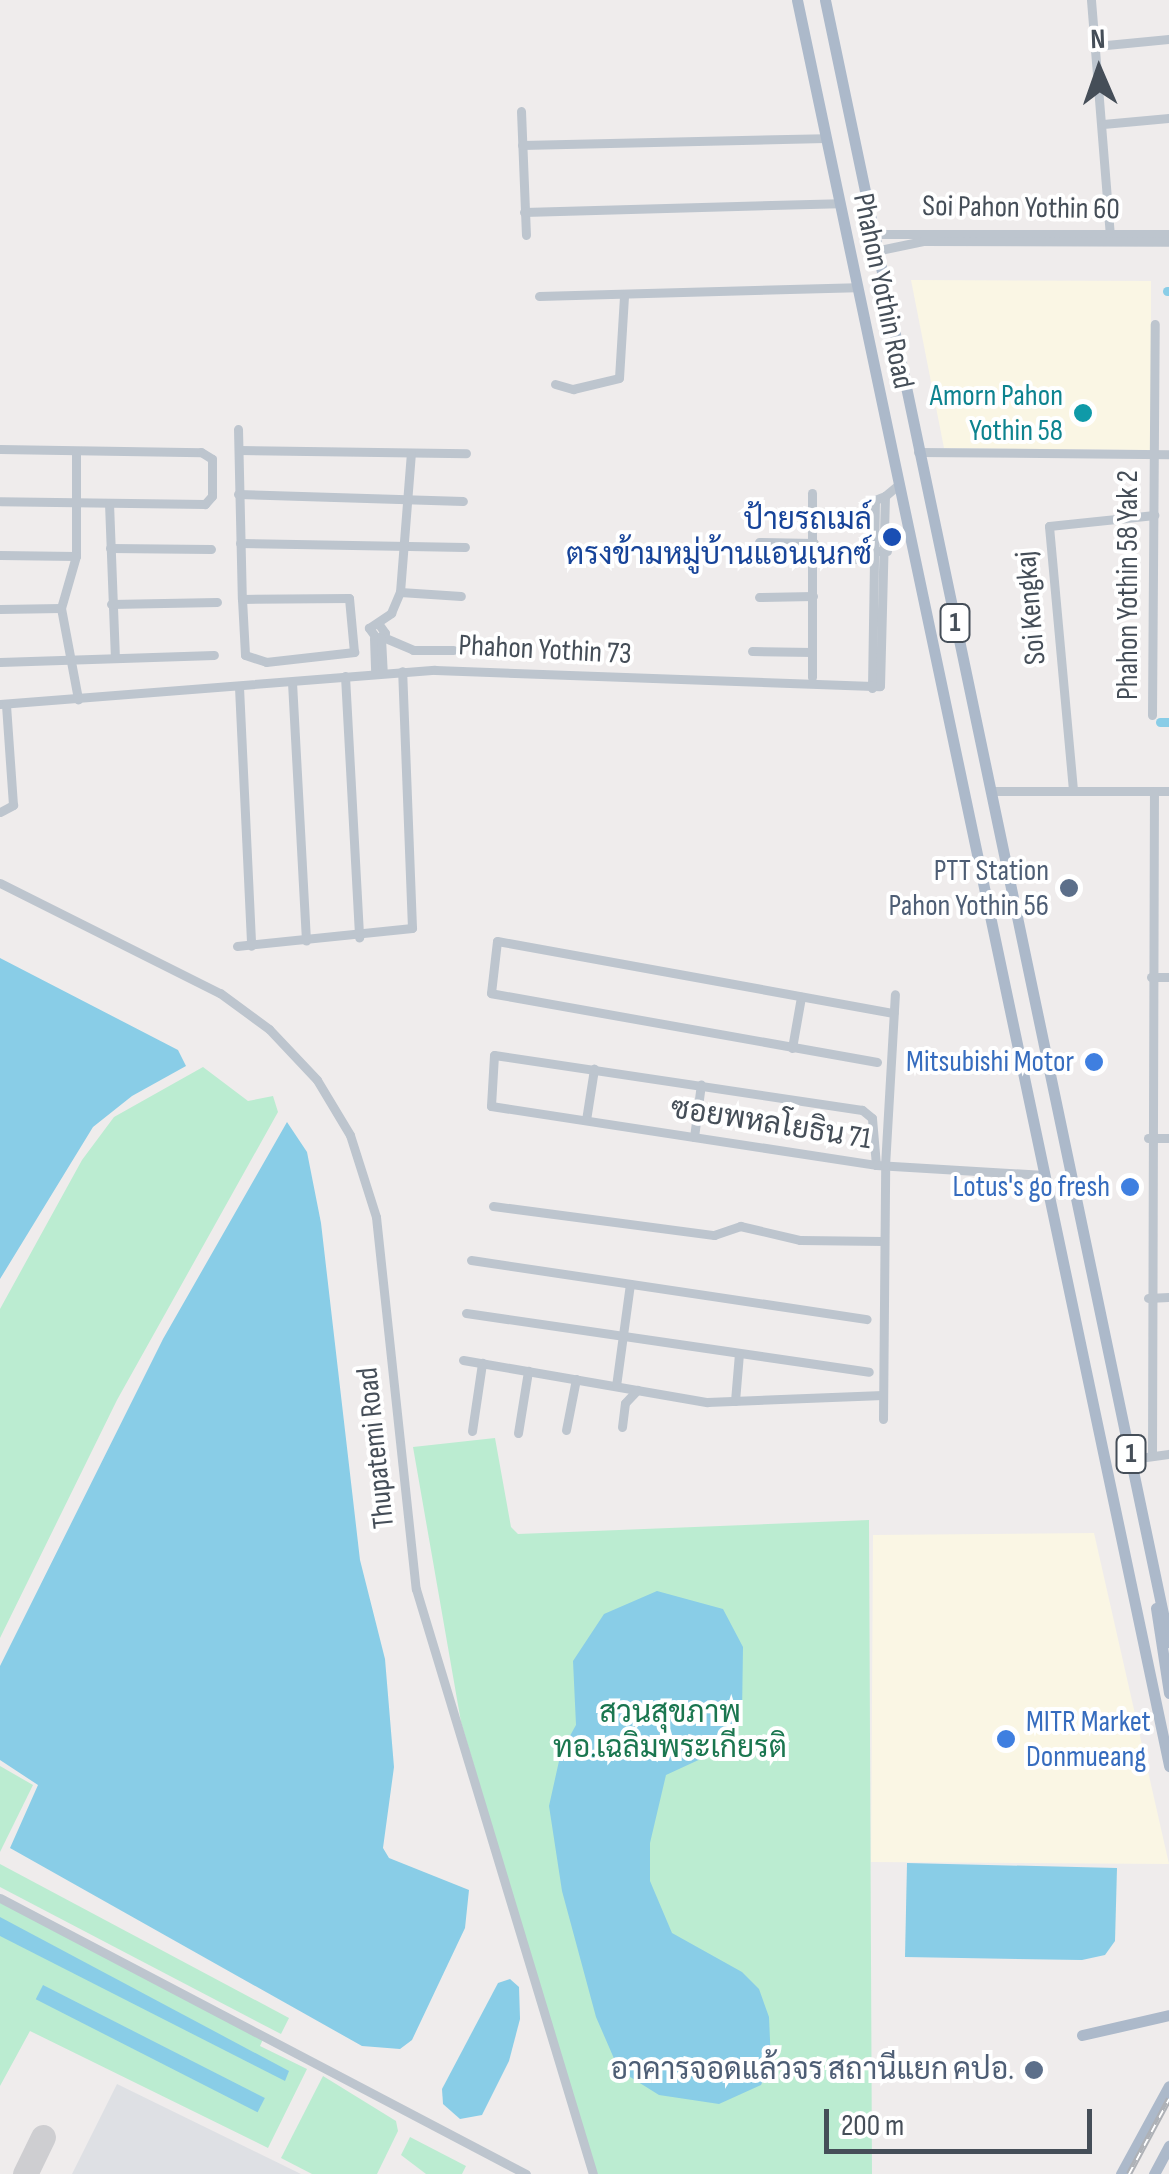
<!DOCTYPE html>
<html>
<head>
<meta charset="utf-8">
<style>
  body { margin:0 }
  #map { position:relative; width:1169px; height:2174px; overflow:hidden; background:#efecec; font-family:"Sofia Sans Condensed",Sarabun,sans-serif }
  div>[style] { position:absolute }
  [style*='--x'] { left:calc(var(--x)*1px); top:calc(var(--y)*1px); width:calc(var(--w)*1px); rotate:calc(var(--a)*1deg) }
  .commercial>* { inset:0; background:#faf6e4 }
  .airport>* { inset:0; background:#dee0e4 }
  .green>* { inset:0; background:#bbecd1 }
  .water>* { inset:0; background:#89cde7; transform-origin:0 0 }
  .canal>* { height:9px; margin:-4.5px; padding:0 4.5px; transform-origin:4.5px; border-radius:4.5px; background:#89cde7 }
  .taxiway>* { height:25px; margin:-12.5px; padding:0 12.5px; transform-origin:12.5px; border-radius:12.5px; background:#ceced1 }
  .minor>* { height:9px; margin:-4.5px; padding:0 4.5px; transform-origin:4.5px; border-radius:4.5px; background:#bdc5ce }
  .major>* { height:11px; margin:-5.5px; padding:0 5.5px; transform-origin:5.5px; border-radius:5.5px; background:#acb9ca }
  .rail>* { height:6px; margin-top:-3px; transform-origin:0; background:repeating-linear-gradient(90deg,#fff 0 8px,#aeb1b6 0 16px); box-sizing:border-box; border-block:2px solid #aeb1b6 }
  .dots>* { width:28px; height:28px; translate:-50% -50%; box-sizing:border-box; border:5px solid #fff; border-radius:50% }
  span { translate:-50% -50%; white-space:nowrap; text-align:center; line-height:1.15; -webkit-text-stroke:8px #fff; paint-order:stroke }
  .shield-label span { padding:2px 8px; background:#fff; border:2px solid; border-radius:8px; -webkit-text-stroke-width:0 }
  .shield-label { font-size:28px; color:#454e58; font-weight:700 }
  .street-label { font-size:30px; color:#454e58 }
  .culture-label { font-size:30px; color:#0d838f }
  .right { translate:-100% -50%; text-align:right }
  .transit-label { font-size:30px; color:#164399 }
  .service-label { font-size:30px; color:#4e5e75 }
  .shop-label { font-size:30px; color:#366cbe }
  .left { translate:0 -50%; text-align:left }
  .park-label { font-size:30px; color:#1a764f }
  .north { position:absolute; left:1049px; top:20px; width:100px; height:100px; -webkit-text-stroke:8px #fff; paint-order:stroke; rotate:358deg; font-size:28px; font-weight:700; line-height:40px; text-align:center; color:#454e58 }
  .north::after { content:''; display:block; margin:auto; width:35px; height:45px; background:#454e58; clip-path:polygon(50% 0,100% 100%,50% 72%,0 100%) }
  .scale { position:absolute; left:824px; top:2109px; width:268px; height:45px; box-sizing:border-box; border:5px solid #454e58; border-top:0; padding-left:12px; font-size:30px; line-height:35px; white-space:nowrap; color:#454e58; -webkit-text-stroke:8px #fff; paint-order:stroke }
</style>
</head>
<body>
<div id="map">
  <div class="commercial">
    <div style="clip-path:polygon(911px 280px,1151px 281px,1151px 450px,944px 448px)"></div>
    <div style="clip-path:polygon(1094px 1533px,1169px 1864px,871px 1862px,873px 1535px)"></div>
  </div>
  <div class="airport">
    <div style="clip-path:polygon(117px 2084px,301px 2174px,72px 2174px)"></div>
  </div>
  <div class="green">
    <div style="clip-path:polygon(203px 1067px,248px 1101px,273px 1096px,278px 1112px,117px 1400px,0 1638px,0 1309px,82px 1160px,114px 1117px)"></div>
    <div style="clip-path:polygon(495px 1438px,511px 1527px,518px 1534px,869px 1520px,872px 2174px,595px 2174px,461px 1722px,413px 1447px)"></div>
    <div style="clip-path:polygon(0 1766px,33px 1785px,0 1852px)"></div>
    <div style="clip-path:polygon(0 1864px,289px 2018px,281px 2034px,0 1887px)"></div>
    <div style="clip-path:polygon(0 1900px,264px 2037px,260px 2046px,307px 2069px,268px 2148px,30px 2031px,0 2086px)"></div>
    <div style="clip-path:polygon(323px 2076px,396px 2121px,398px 2131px,377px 2174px,312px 2174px,281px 2158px)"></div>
    <div style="clip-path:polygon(410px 2137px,466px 2166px,462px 2174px,426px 2174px,401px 2155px)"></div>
  </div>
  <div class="water">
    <div style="clip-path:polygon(0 958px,178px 1050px,186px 1066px,132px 1096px,93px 1127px,0 1279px)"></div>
    <div style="clip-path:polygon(287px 1122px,307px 1152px,321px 1223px,360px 1560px,385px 1659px,394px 1767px,383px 1848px,389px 1858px,469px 1890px,465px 1928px,412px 2040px,400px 2049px,362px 2046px,10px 1848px,38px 1785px,0 1760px,0 1666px,163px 1339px)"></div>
    <div style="clip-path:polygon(657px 1591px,723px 1609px,743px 1647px,742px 1714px,731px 1745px,666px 1775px,650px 1843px,650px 1881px,672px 1933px,742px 1972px,759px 1989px,769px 2017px,771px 2063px,761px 2085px,719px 2104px,659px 2095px,619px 2070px,596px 2017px,562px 1891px,549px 1806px,561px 1752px,576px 1725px,573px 1661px,604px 1614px)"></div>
    <div style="clip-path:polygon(907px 1863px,1117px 1868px,1115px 1941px,1105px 1955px,1082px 1960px,905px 1957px)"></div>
    <div style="clip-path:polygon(0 1917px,289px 2071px,285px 2081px,0 1936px)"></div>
    <div style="clip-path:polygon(510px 1979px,519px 1987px,520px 2019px,509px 2061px,482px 2115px,460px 2119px,443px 2104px,442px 2089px,498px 1983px)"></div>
    <div style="left:43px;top:1985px;width:249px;height:16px;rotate:27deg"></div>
  </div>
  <div class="canal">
    <div style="--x:1167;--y:291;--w:2;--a:0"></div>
    <div style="--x:1160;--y:722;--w:9;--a:0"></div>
  </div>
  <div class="taxiway">
    <div style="--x:25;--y:2174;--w:41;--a:-64.1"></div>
  </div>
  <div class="minor">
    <div style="--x:1091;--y:0;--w:236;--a:85.4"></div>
    <div style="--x:1096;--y:46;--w:73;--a:-5.5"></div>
    <div style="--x:521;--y:111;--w:124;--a:87.7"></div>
    <div style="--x:1103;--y:124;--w:66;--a:-5.2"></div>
    <div style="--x:522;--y:145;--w:303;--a:-1.3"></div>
    <div style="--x:524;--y:212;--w:315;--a:-1.6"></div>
    <div style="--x:873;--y:234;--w:296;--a:0"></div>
    <div style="--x:875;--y:251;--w:49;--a:-11.8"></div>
    <div style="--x:923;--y:241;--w:246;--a:0.2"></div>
    <div style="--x:539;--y:296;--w:317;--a:-1.6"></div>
    <div style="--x:555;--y:384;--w:19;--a:16"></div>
    <div style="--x:573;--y:389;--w:47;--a:-13.4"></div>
    <div style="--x:619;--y:378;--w:81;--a:-86.5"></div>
    <div style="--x:238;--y:429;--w:170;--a:88.7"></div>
    <div style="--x:242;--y:599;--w:56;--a:86.9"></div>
    <div style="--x:245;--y:655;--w:22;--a:18"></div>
    <div style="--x:266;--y:662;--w:89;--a:-6.5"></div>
    <div style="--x:354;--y:652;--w:54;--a:-95.3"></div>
    <div style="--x:349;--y:598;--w:107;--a:179.5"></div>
    <div style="--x:0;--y:449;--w:201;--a:0.9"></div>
    <div style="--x:201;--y:452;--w:13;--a:32"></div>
    <div style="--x:212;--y:459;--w:37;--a:90"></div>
    <div style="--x:212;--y:496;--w:11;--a:131"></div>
    <div style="--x:205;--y:504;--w:205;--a:-179.2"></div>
    <div style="--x:239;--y:450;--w:227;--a:0.8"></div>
    <div style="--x:76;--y:451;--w:105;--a:90"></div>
    <div style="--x:76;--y:556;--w:54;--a:106.1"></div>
    <div style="--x:61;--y:608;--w:93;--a:79.4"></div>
    <div style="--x:918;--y:452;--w:251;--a:0.5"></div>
    <div style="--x:238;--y:494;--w:225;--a:1.8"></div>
    <div style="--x:109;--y:503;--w:153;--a:87.8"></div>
    <div style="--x:759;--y:542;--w:55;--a:1"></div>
    <div style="--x:240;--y:543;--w:225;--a:1"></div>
    <div style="--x:110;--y:548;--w:101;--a:0.6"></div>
    <div style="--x:814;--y:551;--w:73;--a:0"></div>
    <div style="--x:0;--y:555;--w:76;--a:0.8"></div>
    <div style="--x:814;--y:559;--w:60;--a:0"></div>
    <div style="--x:400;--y:592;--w:61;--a:3.8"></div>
    <div style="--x:759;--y:597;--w:54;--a:-1.1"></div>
    <div style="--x:111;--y:604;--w:106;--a:-1.1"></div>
    <div style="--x:0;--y:609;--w:61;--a:-0.9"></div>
    <div style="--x:378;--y:623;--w:12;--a:55"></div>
    <div style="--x:385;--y:633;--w:10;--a:143"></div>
    <div style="--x:377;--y:639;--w:14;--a:-126"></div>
    <div style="--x:369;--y:628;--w:27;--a:-34"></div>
    <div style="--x:391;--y:613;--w:23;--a:-67"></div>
    <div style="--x:400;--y:592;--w:139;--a:-85.5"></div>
    <div style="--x:383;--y:637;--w:33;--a:23"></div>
    <div style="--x:413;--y:650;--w:40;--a:0"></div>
    <div style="--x:374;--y:638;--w:35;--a:88"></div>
    <div style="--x:381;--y:638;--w:34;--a:87"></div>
    <div style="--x:752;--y:651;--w:60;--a:1"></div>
    <div style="--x:0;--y:662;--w:214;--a:-1.9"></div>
    <div style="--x:345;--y:676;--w:262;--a:86.9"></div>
    <div style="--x:812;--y:677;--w:184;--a:-90"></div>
    <div style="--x:292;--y:682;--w:259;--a:86.9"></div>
    <div style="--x:239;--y:687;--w:259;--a:87.3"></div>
    <div style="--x:872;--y:688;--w:188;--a:-89.1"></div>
    <div style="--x:875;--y:500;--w:11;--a:-22"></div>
    <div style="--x:0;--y:704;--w:436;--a:-4.5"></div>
    <div style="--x:435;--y:670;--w:445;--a:2.1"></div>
    <div style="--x:880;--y:686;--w:190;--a:-88.5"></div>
    <div style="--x:885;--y:496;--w:17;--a:-40"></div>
    <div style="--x:1152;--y:715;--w:391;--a:-89.6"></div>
    <div style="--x:1073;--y:790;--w:265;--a:-95.2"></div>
    <div style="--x:1049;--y:526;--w:106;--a:-6"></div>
    <div style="--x:991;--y:791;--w:178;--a:0"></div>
    <div style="--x:0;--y:812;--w:15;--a:-28"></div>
    <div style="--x:13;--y:805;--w:101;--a:-94"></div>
    <div style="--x:0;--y:883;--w:246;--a:26.6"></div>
    <div style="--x:220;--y:993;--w:61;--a:36.3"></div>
    <div style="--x:269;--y:1029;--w:70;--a:46.7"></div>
    <div style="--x:317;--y:1080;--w:64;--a:59"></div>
    <div style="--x:350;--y:1135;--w:86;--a:72.4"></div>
    <div style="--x:376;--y:1217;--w:374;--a:83.9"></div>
    <div style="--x:416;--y:1589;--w:611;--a:73.17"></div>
    <div style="--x:237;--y:946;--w:176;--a:-5.9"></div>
    <div style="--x:412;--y:928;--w:257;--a:-92.2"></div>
    <div style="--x:1151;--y:977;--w:18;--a:0"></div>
    <div style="--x:792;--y:1048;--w:52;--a:-80"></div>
    <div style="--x:877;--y:1062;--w:392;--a:-169.9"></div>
    <div style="--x:491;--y:993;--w:52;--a:-83.4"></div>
    <div style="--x:497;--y:941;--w:403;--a:10.3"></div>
    <div style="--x:586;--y:1120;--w:52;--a:-81.1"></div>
    <div style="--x:694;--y:1137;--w:53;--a:-82.5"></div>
    <div style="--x:1148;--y:1138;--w:21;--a:0"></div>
    <div style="--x:876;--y:1165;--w:47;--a:-94.9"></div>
    <div style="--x:872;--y:1118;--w:13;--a:-141"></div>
    <div style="--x:862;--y:1110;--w:372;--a:-171.5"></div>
    <div style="--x:494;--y:1055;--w:51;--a:93.4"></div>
    <div style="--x:491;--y:1106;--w:389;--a:8.7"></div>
    <div style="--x:876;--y:1165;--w:169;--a:3.4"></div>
    <div style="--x:493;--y:1206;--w:223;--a:7.5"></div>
    <div style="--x:714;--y:1235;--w:28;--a:-19"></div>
    <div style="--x:740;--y:1226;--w:62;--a:13.1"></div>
    <div style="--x:800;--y:1240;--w:84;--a:0.7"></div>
    <div style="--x:471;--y:1260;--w:400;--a:8.5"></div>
    <div style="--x:1148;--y:1298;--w:21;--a:-3"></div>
    <div style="--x:466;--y:1313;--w:407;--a:8.3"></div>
    <div style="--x:463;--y:1360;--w:248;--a:9.8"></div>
    <div style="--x:707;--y:1402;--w:176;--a:-2.3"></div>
    <div style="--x:616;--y:1386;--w:103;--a:-82.2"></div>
    <div style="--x:735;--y:1401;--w:48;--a:-85.2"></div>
    <div style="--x:883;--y:1419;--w:253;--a:-89.5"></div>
    <div style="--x:885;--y:1166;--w:172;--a:-86.7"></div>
    <div style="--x:622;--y:1427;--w:24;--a:-83"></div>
    <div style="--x:625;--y:1403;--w:18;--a:-47"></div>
    <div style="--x:566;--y:1430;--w:52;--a:-78.9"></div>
    <div style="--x:472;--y:1431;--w:69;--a:-81.6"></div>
    <div style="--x:518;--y:1433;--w:63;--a:-80.8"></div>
    <div style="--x:1152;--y:1454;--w:663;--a:-89.83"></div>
    <div style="--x:1132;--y:1459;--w:37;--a:-8"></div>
    <div style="--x:0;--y:1898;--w:594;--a:27.69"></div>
  </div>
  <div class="major">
    <div style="--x:797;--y:0;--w:1805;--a:78.1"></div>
    <div style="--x:825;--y:0;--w:1678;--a:78.17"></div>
    <div style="--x:1156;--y:1608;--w:86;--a:81.3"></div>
    <div style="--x:1082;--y:2035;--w:89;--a:-12.9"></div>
    <div style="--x:1121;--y:2174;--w:100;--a:-61.4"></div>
    <div style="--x:1154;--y:2174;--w:32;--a:-62"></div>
  </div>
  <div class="rail">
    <div style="--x:1129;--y:2174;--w:85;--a:-61.9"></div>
  </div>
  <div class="dots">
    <div style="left:1083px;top:413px;background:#0f9aa8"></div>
    <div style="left:892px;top:537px;background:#1a4fb4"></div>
    <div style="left:1069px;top:888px;background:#5c6f8a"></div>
    <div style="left:1094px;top:1062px;background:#3f7fe0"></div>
    <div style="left:1130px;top:1187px;background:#3f7fe0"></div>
    <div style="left:1006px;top:1739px;background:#3f7fe0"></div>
    <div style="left:1034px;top:2070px;background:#5c6f8a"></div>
  </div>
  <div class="shield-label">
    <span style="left:955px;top:623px">1</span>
    <span style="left:1131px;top:1454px">1</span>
  </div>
  <div class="street-label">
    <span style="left:1021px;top:208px;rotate:1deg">Soi Pahon Yothin 60</span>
    <span style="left:883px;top:291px;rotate:78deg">Phahon Yothin Road</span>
    <span style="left:1128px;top:585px;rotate:-90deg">Phahon Yothin 58 Yak 2</span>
    <span style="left:1031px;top:608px;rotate:-95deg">Soi Kengkaj</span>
    <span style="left:545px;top:650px;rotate:3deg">Phahon Yothin 73</span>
    <span style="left:771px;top:1124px;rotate:9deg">ซอยพหลโยธิน 71</span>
    <span style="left:376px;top:1448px;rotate:-96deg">Thupatemi Road</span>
  </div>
  <div class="culture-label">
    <span class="right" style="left:1063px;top:413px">Amorn Pahon<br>Yothin 58</span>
  </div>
  <div class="transit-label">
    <span class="right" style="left:872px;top:537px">ป้ายรถเมล์<br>ตรงข้ามหมู่บ้านแอนเนกซ์</span>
  </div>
  <div class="service-label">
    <span class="right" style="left:1049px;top:888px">PTT Station<br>Pahon Yothin 56</span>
    <span class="right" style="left:1014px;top:2070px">อาคารจอดแล้วจร สถานีแยก คปอ.</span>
  </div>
  <div class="shop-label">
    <span class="right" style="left:1074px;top:1062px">Mitsubishi Motor</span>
    <span class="right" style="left:1110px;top:1187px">Lotus's go fresh</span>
    <span class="left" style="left:1026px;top:1739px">MITR Market<br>Donmueang</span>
  </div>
  <div class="park-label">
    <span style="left:670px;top:1730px">สวนสุขภาพ<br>ทอ.เฉลิมพระเกียรติ</span>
  </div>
  <div class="north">N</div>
  <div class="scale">200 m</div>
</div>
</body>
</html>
